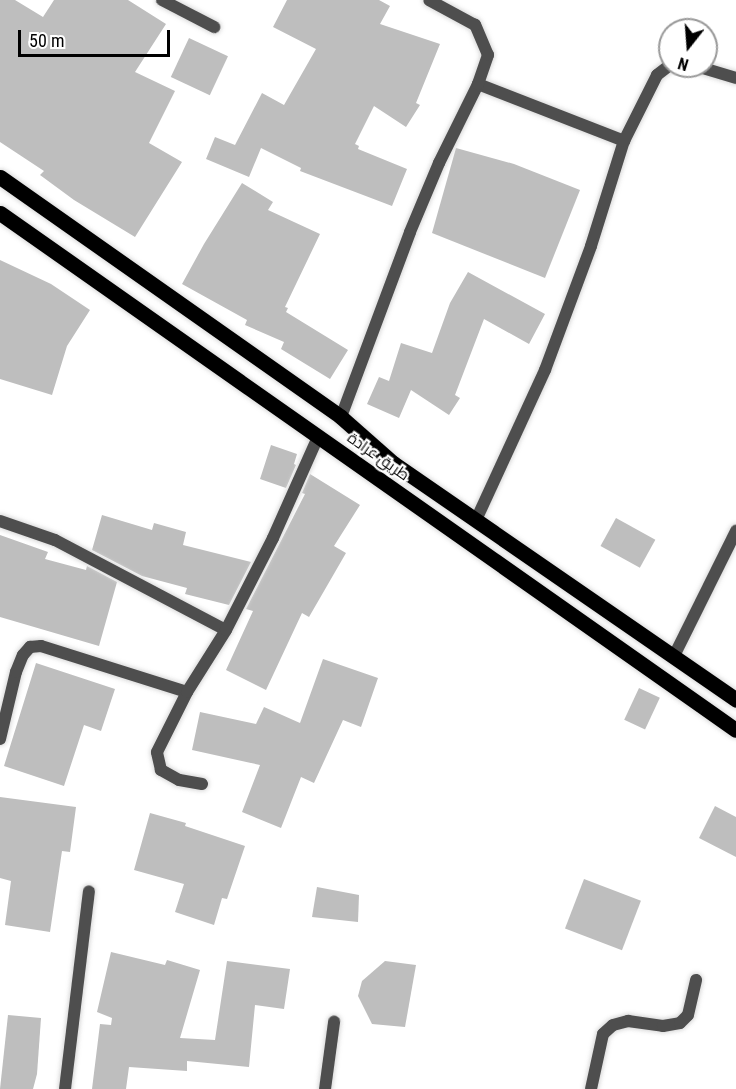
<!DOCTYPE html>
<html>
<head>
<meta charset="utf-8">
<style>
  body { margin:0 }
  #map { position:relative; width:736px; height:1089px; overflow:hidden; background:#fff; font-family:"Roboto Condensed",Cairo,sans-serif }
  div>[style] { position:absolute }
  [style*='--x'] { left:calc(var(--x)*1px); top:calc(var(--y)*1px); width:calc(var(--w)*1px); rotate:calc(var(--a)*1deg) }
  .building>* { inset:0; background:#bebebe; transform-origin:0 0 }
  .roads { filter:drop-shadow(0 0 2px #dbdbdb) drop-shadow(0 0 2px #dbdbdb) }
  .street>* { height:12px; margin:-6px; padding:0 6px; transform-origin:6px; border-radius:6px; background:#4e4e4e }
  .primary>* { height:15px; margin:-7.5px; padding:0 7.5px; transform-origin:7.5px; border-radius:7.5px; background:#000 }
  span { translate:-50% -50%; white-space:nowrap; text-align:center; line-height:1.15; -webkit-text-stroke:4.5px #fff; paint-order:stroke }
  .street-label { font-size:15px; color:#000 }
  .north { position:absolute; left:658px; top:18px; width:60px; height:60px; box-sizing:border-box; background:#fff; border:2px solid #999; border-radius:50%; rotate:197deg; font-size:16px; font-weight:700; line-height:24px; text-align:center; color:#000 }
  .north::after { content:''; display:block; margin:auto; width:21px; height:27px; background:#000; clip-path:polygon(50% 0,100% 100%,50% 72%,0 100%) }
  .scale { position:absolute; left:18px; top:30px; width:152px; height:27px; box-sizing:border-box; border:3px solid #000; border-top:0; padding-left:8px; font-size:18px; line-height:21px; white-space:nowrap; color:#000; -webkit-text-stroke:4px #fff; paint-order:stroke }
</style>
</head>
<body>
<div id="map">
  <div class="building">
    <div style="clip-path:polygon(0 0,15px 0,43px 17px,54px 0,128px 0,166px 24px,135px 72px,175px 91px,149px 143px,182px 162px,135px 237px,74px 200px,40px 175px,44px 171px,0 142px)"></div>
    <div style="clip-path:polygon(287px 0,379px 0,390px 6px,380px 24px,440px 44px,416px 103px,420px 105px,406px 127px,374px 106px,355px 144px,359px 146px,358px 149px,407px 169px,392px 206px,300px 171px,301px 168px,261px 148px,249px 177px,206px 159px,215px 137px,235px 145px,262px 93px,284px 105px,316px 49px,273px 27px)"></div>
    <div style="left:189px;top:38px;width:43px;height:43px;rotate:25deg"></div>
    <div style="clip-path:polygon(456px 148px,514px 164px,580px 190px,545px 278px,432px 233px)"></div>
    <div style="clip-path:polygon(242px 183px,273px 202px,268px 210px,320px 234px,285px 307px,288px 308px,286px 312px,348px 350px,330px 379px,281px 349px,284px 342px,245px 325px,247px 320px,182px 284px,204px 244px)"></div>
    <div style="clip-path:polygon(0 260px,51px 284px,90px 310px,67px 346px,52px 395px,0 379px)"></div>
    <div style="clip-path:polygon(468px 272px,545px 314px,529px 344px,484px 319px,455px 395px,460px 398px,449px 415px,411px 390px,399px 418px,367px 404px,379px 377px,389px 381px,401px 343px,432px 353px,450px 303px)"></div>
    <div style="clip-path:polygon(271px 445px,297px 454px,294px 464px,296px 465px,286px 488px,260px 479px)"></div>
    <div style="clip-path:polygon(310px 474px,360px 505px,334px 546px,346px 553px,309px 617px,302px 613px,266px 690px,226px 670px,253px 611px,246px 609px,305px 494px,302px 493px)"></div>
    <div style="clip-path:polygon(102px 515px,152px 530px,154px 523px,186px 532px,183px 545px,251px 562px,229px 605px,185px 594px,187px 588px,142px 576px,92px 550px)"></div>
    <div style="left:616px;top:518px;width:45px;height:32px;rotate:29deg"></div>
    <div style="clip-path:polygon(0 535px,48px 552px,45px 559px,86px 570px,87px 566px,117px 582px,99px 646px,0 617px)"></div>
    <div style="clip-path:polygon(323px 659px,378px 678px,361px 727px,343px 720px,314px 783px,301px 777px,281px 828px,242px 812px,260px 765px,192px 750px,200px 712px,256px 724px,264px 707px,300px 723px)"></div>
    <div style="clip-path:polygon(36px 663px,115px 689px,101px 731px,84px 725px,64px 786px,4px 766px)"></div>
    <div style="left:639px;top:688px;width:23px;height:35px;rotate:25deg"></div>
    <div style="clip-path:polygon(0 797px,76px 807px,70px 852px,62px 851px,50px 932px,5px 925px,11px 881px,0 878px)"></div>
    <div style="clip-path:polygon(715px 806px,736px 817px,736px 857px,699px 838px)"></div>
    <div style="clip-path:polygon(150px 813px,186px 823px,185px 826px,245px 846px,227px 899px,222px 898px,214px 925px,175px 912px,184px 884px,134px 870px)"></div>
    <div style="left:584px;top:879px;width:61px;height:53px;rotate:21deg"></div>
    <div style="clip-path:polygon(317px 887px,359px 895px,358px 922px,312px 917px)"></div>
    <div style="clip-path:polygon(111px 952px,165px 965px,167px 960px,200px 970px,180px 1038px,215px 1040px,227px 961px,290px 969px,284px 1009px,255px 1005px,249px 1067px,187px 1061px,187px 1071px,129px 1067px,126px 1089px,92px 1089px,100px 1024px,111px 1025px,112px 1018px,97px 1012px)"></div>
    <div style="clip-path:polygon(385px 961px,416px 965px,405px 1027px,372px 1024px,358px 996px,362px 981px)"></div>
    <div style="clip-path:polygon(8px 1015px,41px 1018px,37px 1074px,33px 1089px,0 1089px)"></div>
  </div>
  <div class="roads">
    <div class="street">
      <div style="--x:162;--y:0;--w:59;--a:27.4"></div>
      <div style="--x:696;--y:66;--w:42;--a:16.7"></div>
      <div style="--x:478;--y:84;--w:157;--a:21.3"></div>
      <div style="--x:341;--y:417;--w:197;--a:-69.5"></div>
      <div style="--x:410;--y:232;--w:75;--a:-67.2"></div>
      <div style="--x:439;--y:163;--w:88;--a:-63.7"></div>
      <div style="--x:478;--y:84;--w:31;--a:-71"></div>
      <div style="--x:488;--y:55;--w:33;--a:-113"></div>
      <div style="--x:475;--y:25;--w:52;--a:-151.5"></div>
      <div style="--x:476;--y:520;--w:165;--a:-65.3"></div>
      <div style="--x:545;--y:370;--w:132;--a:-69.6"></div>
      <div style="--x:591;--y:246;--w:110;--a:-72.6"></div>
      <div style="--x:624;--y:141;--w:74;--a:-63.4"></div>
      <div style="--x:657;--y:75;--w:16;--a:-38"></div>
      <div style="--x:0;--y:521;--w:58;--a:19.1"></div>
      <div style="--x:55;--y:540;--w:193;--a:27.8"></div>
      <div style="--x:674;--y:656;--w:140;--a:-63.6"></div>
      <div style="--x:0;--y:739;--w:69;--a:-76.6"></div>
      <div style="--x:16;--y:672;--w:18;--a:-68"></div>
      <div style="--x:23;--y:655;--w:11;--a:-49"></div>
      <div style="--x:30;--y:647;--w:11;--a:-5"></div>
      <div style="--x:41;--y:646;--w:153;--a:17.5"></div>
      <div style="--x:202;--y:784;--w:23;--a:-170"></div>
      <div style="--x:179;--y:780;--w:21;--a:-151"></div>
      <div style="--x:161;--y:770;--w:18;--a:-103"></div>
      <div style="--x:157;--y:752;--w:67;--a:-63.4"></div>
      <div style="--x:187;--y:692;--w:73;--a:-57.8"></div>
      <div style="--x:226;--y:630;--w:103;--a:-62.9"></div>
      <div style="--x:273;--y:538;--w:111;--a:-66"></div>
      <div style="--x:65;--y:1089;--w:199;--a:-83.1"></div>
      <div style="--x:325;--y:1089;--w:68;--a:-82.3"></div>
      <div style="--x:591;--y:1089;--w:56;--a:-77.7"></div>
      <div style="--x:603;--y:1034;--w:13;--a:-42"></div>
      <div style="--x:613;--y:1025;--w:16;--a:-15"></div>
      <div style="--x:628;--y:1021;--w:35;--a:8"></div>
      <div style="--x:663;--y:1026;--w:17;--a:-10"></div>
      <div style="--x:680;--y:1023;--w:11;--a:-45"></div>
      <div style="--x:688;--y:1015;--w:36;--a:-77"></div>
    </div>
    <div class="primary">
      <div style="--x:0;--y:177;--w:417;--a:35.1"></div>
      <div style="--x:341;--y:417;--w:69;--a:41.5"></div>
      <div style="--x:393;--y:463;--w:417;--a:34.6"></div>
      <div style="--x:0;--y:213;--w:899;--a:35.09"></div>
    </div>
  </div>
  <div class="street-label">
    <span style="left:378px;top:457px;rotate:35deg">طريق عرادة</span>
  </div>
  <div class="north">N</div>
  <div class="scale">50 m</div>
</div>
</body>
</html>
